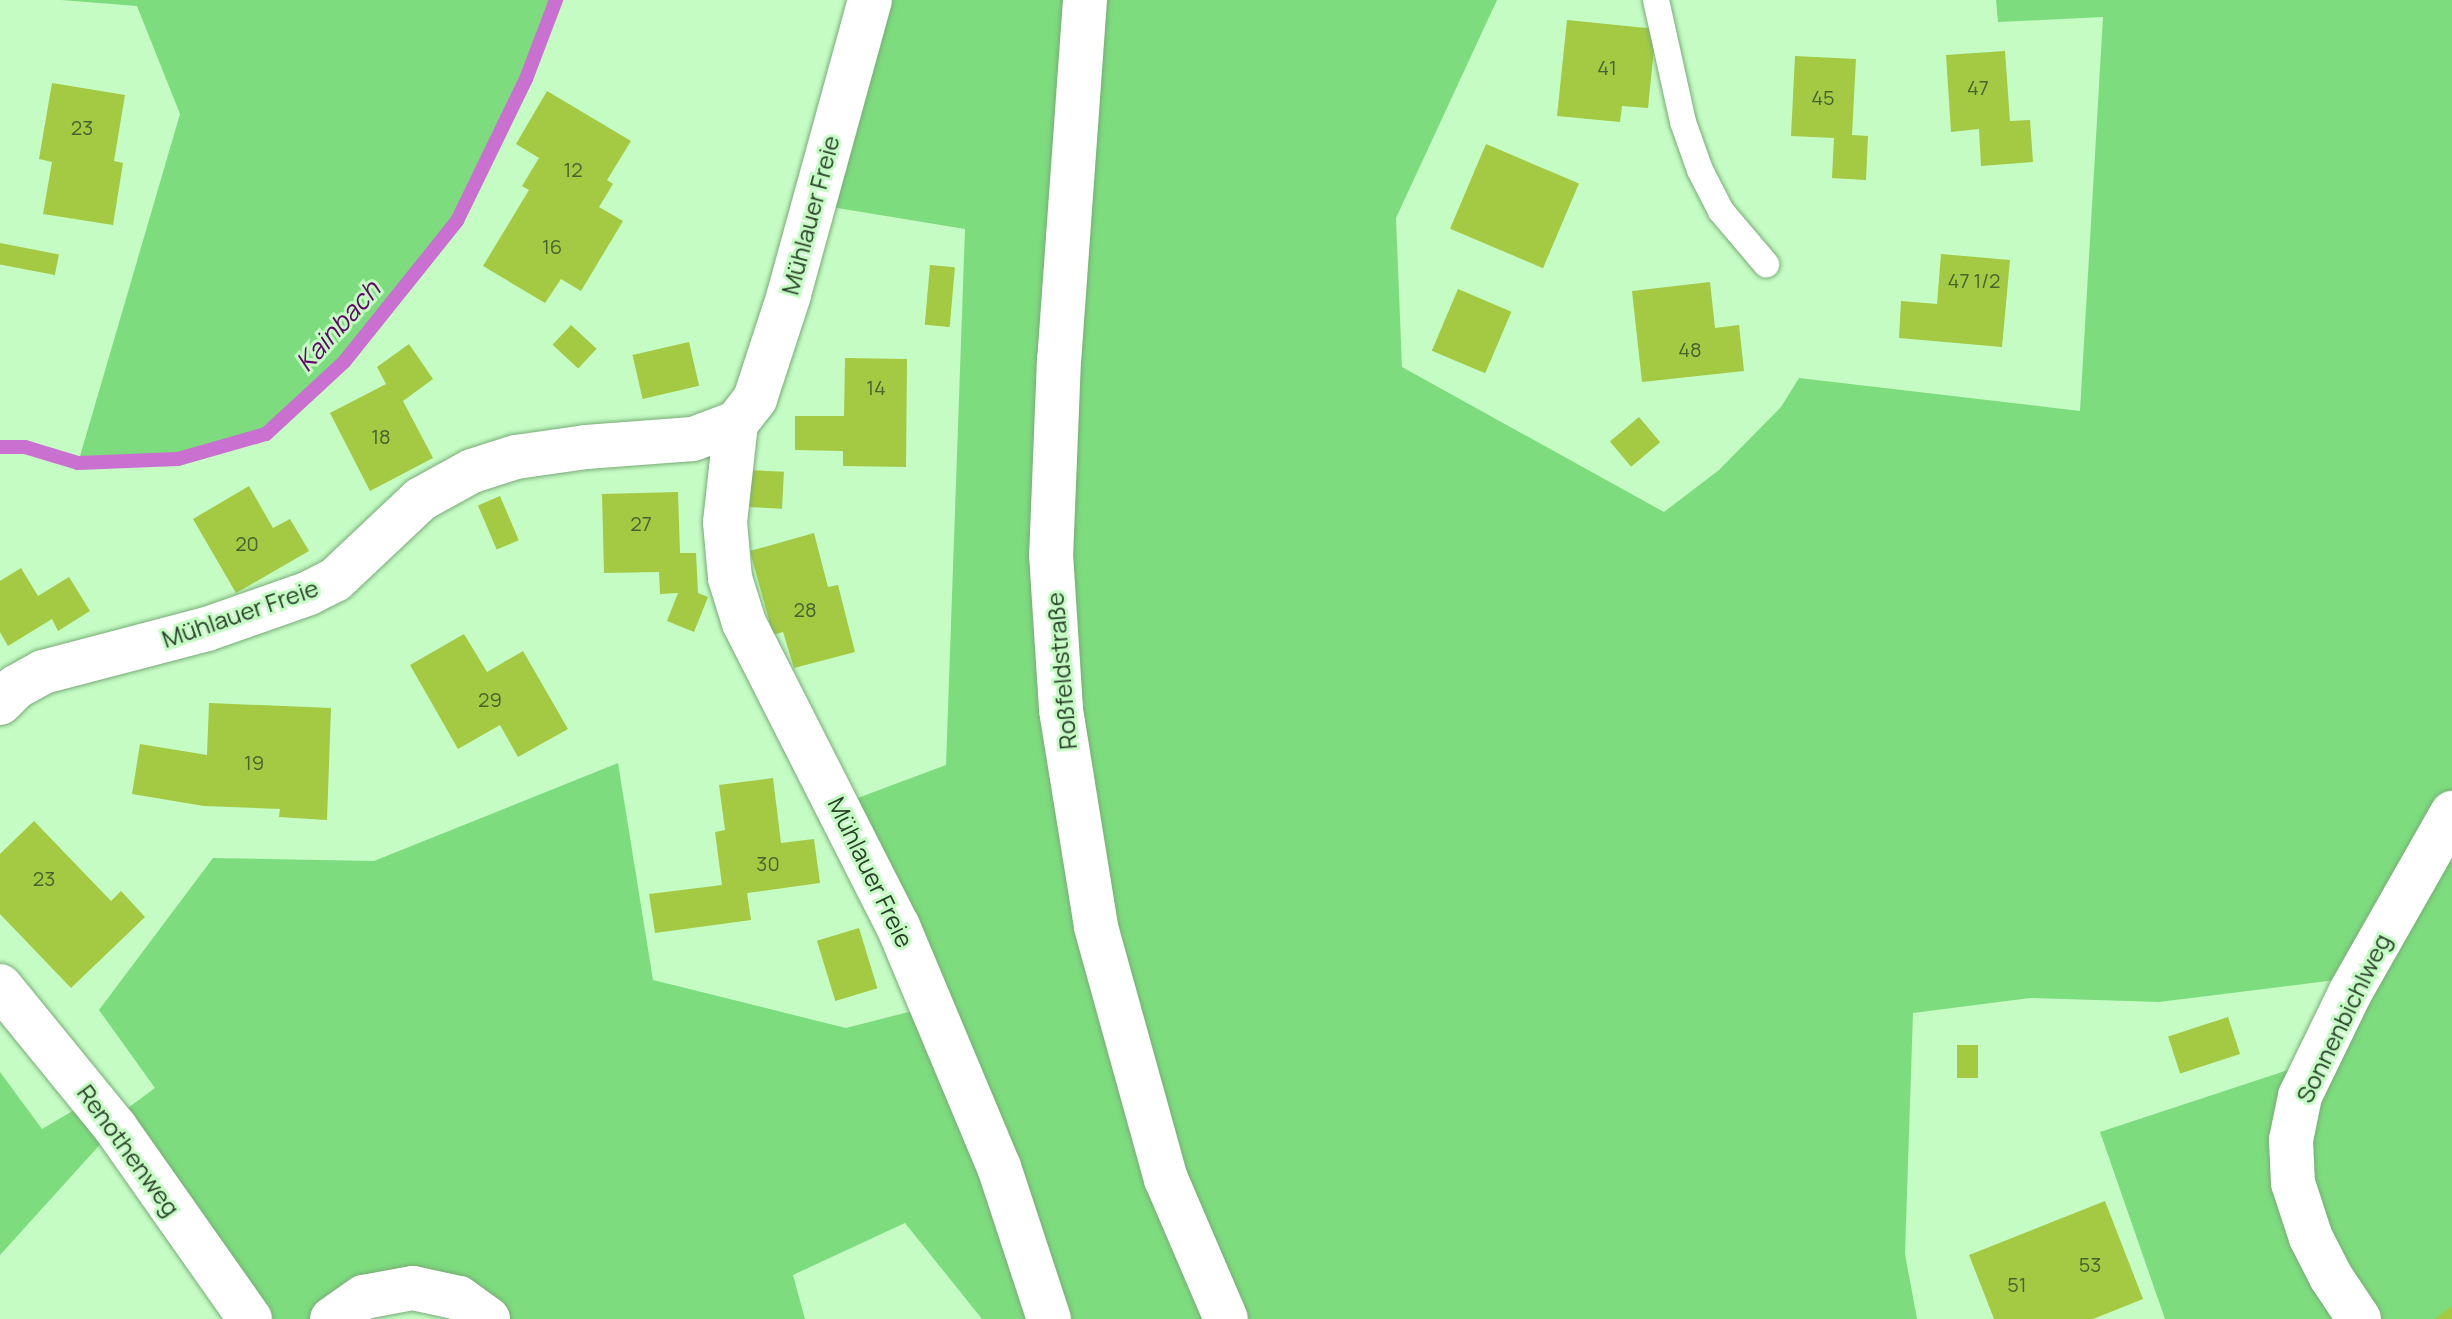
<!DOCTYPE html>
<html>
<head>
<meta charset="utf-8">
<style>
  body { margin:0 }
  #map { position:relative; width:2452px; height:1319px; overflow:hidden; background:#c5fcc4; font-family:Manrope,sans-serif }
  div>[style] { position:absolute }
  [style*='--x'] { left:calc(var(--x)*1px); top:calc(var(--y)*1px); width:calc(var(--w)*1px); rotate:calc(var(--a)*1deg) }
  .green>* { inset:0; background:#7ddc7e }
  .stream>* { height:14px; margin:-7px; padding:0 7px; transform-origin:7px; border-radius:7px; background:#c970d1 }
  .building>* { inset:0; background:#a3ca42; transform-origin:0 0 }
  .roads { filter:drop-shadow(0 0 2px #78ab77) drop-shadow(0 0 2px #78ab77) }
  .lane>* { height:26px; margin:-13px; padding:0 13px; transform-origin:13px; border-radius:13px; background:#fff }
  .street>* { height:44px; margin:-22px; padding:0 22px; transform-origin:22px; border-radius:22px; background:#fff }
  .secondary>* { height:44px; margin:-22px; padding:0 22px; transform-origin:22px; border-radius:22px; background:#fff }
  span { translate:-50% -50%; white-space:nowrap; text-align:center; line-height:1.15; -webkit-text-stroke:6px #c5fcc4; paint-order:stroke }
  .number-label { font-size:20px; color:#486230 }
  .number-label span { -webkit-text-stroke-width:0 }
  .street-label { font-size:24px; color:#2a402a }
  .water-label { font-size:26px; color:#5f0767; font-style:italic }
</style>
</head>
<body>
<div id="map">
  <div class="green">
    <div style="clip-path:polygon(61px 0,556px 0,526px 79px,457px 221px,344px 362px,266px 434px,178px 459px,78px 463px,180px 114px,137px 6px)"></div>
    <div style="clip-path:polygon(870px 0,1497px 0,1396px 218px,1402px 367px,1664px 512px,1719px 470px,1781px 407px,1799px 378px,2080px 411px,2103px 17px,1998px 22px,1996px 0,2452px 0,2452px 1319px,2165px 1319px,2100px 1132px,2318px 1060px,2360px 977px,2159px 1002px,2030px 998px,1913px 1013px,1905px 1254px,1917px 1319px,982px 1319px,905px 1223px,793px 1275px,805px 1319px,488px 1319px,459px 1298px,332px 1319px,250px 1319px,115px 1128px,0 1255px,0 1072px,42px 1129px,93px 1099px,110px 1121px,155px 1088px,99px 1010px,213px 858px,374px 861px,618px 763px,653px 980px,846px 1028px,932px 1006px,839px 805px,946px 765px,965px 229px,813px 204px)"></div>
  </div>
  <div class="stream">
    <div style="--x:0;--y:447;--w:25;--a:0"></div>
    <div style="--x:25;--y:447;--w:55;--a:16.8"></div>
    <div style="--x:78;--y:463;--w:100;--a:-2.3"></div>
    <div style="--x:178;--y:459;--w:91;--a:-15.9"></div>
    <div style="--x:266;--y:434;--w:106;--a:-42.7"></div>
    <div style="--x:344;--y:362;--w:181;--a:-51.3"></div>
    <div style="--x:457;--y:221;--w:158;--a:-64.1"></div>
    <div style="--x:526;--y:79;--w:85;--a:-69.2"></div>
  </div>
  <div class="building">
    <div style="clip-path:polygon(1567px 20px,1656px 29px,1648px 108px,1622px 106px,1620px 122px,1557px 116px)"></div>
    <div style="clip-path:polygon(2005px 51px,2010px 121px,2030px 120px,2033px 162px,1981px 166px,1979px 129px,1951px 132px,1946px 55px)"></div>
    <div style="clip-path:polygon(1795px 56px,1856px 59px,1852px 135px,1868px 136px,1866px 180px,1832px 178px,1834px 138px,1791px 136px)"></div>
    <div style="clip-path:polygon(52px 83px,125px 95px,114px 161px,123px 163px,113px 225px,43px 214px,52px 162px,39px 159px)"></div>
    <div style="clip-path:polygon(547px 91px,631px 141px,607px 180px,613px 184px,599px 207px,623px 221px,581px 291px,561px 279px,545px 303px,483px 266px,529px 190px,522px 186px,539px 158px,516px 144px)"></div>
    <div style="left:1486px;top:144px;width:101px;height:92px;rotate:23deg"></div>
    <div style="left:0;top:243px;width:60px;height:21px;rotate:11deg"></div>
    <div style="clip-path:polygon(1941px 254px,2010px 260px,2002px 347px,1899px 338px,1901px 301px,1937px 304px)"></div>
    <div style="left:930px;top:265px;width:25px;height:60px;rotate:5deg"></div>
    <div style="clip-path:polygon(1710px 282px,1715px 328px,1739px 325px,1744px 371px,1642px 382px,1632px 291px)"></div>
    <div style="left:1458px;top:289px;width:58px;height:67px;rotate:23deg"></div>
    <div style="left:571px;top:325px;width:35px;height:27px;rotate:43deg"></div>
    <div style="left:689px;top:342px;width:45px;height:58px;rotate:77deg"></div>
    <div style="clip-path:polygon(409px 344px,433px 379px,403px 401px,433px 458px,370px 491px,330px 413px,386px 384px,377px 367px)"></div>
    <div style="clip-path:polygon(845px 358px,907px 359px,906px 467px,843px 466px,843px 451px,795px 450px,795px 416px,844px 416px)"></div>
    <div style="left:1639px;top:417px;width:33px;height:38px;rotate:50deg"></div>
    <div style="left:750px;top:470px;width:34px;height:37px;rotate:3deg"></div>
    <div style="clip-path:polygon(249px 486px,273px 528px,290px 519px,309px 551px,236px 593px,193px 519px)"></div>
    <div style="clip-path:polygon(678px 492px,680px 553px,696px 553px,698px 593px,708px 597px,694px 632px,667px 621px,678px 593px,660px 594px,659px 572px,604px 573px,602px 494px)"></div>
    <div style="left:500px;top:496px;width:48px;height:24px;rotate:67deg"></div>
    <div style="clip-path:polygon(814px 533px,828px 587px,838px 585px,855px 652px,794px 668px,783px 632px,773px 635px,750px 551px)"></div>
    <div style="clip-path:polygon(21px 568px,38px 596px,69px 577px,90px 611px,58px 631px,52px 619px,8px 646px,0 632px,0 581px)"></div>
    <div style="clip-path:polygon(464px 634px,487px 672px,523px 651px,568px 729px,518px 757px,500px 725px,458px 749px,410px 665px)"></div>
    <div style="clip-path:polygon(209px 703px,331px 708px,327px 820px,279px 817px,280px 809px,204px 806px,132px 794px,140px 744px,207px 755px)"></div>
    <div style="clip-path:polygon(773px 778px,781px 843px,814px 839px,820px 883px,747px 893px,751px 920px,655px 933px,649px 894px,722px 885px,715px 832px,725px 830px,719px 785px)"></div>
    <div style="clip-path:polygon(34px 821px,111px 901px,121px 891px,145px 917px,71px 988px,0 914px,0 854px)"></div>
    <div style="left:859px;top:928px;width:63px;height:44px;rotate:73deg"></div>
    <div style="left:2228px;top:1017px;width:39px;height:63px;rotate:72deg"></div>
    <div style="left:1957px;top:1045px;width:21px;height:33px"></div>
    <div style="clip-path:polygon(2105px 1201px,2143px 1299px,2093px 1319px,1994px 1319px,1969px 1255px)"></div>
    <div style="clip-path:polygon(2452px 1306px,2452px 1319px,2434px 1319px)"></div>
  </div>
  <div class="roads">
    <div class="lane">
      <div style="--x:1656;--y:0;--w:125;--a:77.5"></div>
      <div style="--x:1683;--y:122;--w:51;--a:70.5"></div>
      <div style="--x:1700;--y:170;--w:46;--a:62.9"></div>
      <div style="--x:1721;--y:211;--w:70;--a:49.7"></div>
    </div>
    <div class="street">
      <div style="--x:870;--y:0;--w:306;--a:105.4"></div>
      <div style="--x:789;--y:295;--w:109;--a:108.1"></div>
      <div style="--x:755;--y:399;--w:31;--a:128"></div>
      <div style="--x:736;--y:423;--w:100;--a:96.3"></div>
      <div style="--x:725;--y:522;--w:56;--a:84.9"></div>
      <div style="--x:730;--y:578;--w:47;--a:72.7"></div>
      <div style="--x:744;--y:623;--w:340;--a:63.1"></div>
      <div style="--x:898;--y:926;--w:261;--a:67.3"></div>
      <div style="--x:999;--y:1167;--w:160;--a:71.8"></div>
      <div style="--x:0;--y:703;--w:23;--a:-45"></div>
      <div style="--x:16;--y:687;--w:31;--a:-29"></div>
      <div style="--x:43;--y:672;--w:170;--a:-14.7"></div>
      <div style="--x:207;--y:629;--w:108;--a:-19.4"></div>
      <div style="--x:309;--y:593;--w:29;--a:-27"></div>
      <div style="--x:335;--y:580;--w:118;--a:-43.3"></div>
      <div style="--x:421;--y:499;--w:58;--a:-28.8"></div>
      <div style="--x:472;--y:471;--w:46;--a:-17.7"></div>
      <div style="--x:516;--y:457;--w:71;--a:-8.1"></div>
      <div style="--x:586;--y:447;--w:107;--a:-4.3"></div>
      <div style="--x:693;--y:439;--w:46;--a:-20.4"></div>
      <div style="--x:0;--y:986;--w:182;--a:50.8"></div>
      <div style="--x:115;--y:1127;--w:235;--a:54.9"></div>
      <div style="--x:332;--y:1319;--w:39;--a:-35"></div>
      <div style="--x:364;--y:1297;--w:50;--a:-10.4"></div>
      <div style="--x:413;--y:1288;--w:47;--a:12.3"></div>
      <div style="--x:459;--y:1298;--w:36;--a:36"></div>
      <div style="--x:2359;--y:1319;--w:50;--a:-123.7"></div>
      <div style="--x:2331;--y:1277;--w:44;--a:-117.1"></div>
      <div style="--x:2311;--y:1238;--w:58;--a:-108.1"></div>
      <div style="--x:2293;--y:1183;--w:43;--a:-92.7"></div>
      <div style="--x:2291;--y:1140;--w:45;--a:-78.4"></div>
      <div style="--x:2300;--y:1096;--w:117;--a:-64.1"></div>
      <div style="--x:2351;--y:991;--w:205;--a:-60.4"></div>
    </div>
    <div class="secondary">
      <div style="--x:1085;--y:0;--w:360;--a:94.1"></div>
      <div style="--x:1059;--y:359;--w:195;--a:92.3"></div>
      <div style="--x:1051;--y:554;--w:156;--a:86.3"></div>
      <div style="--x:1061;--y:710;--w:220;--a:80.8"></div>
      <div style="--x:1096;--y:927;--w:262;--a:74.5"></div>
      <div style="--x:1166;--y:1179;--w:152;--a:66.8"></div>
    </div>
  </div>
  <div class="number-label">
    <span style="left:1607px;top:67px">41</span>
    <span style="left:1978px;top:87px">47</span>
    <span style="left:1823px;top:97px">45</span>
    <span style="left:82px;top:127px">23</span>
    <span style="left:573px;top:169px">12</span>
    <span style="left:552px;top:246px">16</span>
    <span style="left:1974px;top:280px">47 1/2</span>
    <span style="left:1690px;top:349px">48</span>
    <span style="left:876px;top:387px">14</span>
    <span style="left:381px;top:436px">18</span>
    <span style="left:641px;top:523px">27</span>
    <span style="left:247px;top:543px">20</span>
    <span style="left:805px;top:609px">28</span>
    <span style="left:490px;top:699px">29</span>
    <span style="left:254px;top:762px">19</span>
    <span style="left:768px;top:863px">30</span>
    <span style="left:44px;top:878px">23</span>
    <span style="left:2090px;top:1264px">53</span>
    <span style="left:2017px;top:1284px">51</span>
  </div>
  <div class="street-label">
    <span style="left:810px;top:215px;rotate:-75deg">Mühlauer Freie</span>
    <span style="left:240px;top:613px;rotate:-19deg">Mühlauer Freie</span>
    <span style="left:1061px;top:671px;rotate:-95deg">Roßfeldstraße</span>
    <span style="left:871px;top:872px;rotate:64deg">Mühlauer Freie</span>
    <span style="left:2343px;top:1018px;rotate:-64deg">Sonnenbichlweg</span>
    <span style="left:129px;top:1150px;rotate:54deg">Renothenweg</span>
  </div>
  <div class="water-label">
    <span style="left:338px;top:326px;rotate:-48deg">Kainbach</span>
  </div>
</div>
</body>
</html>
